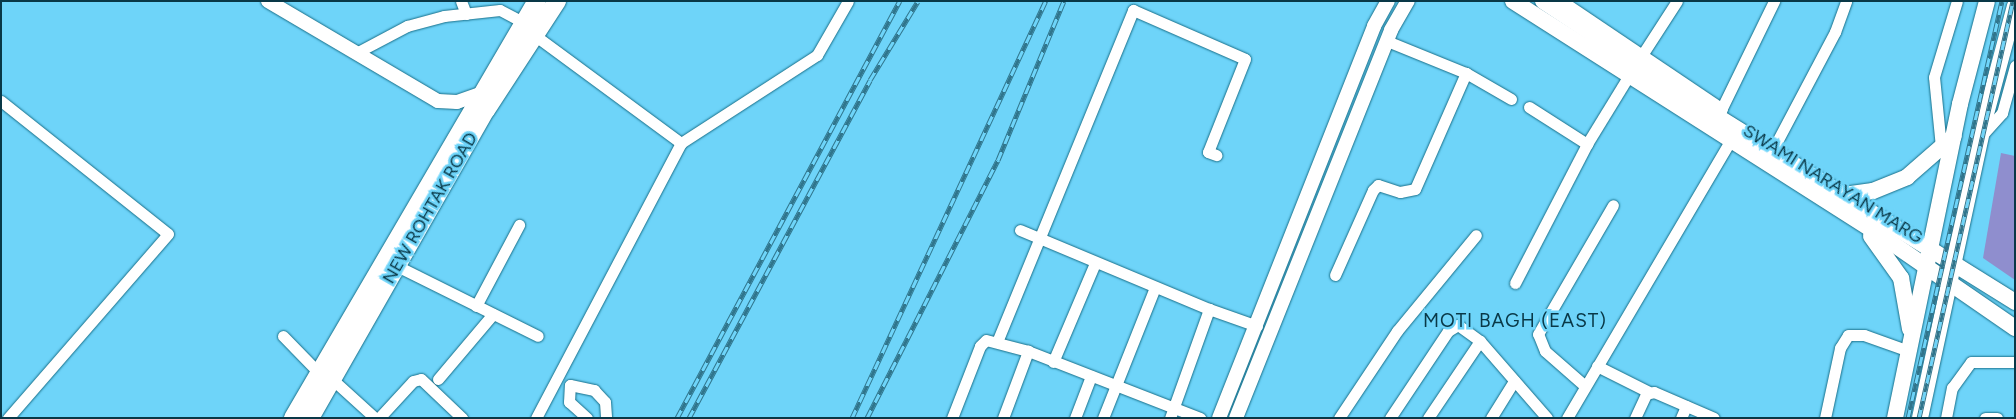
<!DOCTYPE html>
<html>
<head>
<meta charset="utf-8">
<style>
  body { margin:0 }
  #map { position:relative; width:2016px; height:419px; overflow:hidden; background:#6ed4f9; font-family:Figtree,sans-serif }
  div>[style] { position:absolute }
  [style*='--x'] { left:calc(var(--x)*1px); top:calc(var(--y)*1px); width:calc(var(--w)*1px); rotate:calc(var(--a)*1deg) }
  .green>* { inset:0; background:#8f8ece }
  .roads { filter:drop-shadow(0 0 1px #196f89) drop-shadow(0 0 1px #196f89) }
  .minor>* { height:11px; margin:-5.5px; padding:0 5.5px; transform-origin:5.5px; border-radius:5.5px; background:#fff }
  .tertiary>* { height:14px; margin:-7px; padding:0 7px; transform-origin:7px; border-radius:7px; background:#fff }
  .secondary>* { height:16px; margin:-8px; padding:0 8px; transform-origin:8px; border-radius:8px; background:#fff }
  .primary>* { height:18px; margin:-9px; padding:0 9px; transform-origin:9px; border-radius:9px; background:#fff }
  .rail>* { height:5px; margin-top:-2.5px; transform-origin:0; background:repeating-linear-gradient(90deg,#6ed4f9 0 9px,#30758c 0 18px); box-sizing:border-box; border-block:1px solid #30758c }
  span { translate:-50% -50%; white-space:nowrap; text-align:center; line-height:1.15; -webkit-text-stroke:5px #6ed4f9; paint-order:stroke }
  .street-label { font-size:18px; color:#093847 }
  .neighbourhood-label { font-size:19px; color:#093847; letter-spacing:1px }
  .frame { position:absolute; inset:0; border:2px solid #093847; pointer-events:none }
</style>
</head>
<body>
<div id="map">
  <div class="green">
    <div style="clip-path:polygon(2001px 153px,2015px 156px,2015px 280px,1983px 258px)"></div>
  </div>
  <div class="roads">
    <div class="minor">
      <div style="--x:461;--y:1;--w:14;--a:69"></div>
      <div style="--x:1562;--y:1;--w:193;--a:34"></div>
      <div style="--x:533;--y:34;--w:184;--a:36.4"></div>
      <div style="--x:1387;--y:41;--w:85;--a:22.1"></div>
      <div style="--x:1466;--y:73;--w:52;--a:30"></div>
      <div style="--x:356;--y:53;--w:58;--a:-27.9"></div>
      <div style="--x:407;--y:26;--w:38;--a:-15"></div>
      <div style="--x:444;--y:16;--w:56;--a:-6.1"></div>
      <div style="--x:500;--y:10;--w:26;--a:28"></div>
      <div style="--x:1642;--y:55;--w:64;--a:-57.1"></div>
      <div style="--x:1;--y:101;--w:213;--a:38.5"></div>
      <div style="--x:168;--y:234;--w:244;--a:131"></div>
      <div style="--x:1529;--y:107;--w:69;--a:32.5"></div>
      <div style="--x:1719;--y:114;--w:126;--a:-64"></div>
      <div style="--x:1982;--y:135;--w:30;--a:-48"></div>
      <div style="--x:2002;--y:113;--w:49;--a:-74.5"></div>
      <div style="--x:1941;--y:147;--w:70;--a:-95.7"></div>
      <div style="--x:1934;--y:77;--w:79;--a:-73.2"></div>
      <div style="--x:1772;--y:151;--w:135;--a:-62.1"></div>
      <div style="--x:1835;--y:32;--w:33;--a:-70"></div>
      <div style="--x:1020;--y:230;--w:205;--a:22.7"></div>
      <div style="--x:397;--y:266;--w:157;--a:26.4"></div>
      <div style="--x:1335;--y:275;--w:93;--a:-65.9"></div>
      <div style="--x:1373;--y:190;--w:7;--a:-45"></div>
      <div style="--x:1378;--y:185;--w:23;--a:18"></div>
      <div style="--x:1400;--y:192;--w:15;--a:-11"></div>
      <div style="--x:1415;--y:189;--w:127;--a:-66.3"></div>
      <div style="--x:1515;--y:283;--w:157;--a:-62.6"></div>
      <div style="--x:1587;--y:144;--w:79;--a:-58.5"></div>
      <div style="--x:476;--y:306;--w:92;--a:-62"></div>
      <div style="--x:283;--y:336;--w:52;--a:45.8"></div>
      <div style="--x:997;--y:342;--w:359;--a:-67.7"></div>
      <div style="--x:1133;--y:10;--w:122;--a:23.6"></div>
      <div style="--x:1245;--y:59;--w:100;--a:111.7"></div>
      <div style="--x:1208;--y:152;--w:9;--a:21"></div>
      <div style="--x:1053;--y:362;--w:108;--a:-67"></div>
      <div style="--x:1597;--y:366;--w:58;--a:26.6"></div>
      <div style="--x:332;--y:379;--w:58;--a:42.2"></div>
      <div style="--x:438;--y:379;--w:85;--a:-49.8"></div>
      <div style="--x:1585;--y:386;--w:53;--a:-138.8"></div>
      <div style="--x:1545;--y:351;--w:18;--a:-112"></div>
      <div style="--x:1538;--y:334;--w:149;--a:-59.8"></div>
      <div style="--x:379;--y:418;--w:50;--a:-47.4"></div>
      <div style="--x:413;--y:381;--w:8;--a:-14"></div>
      <div style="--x:421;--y:379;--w:57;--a:43.6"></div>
      <div style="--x:536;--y:418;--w:311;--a:-62.2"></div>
      <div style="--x:681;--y:143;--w:162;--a:-32.9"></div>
      <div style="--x:817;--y:55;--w:62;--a:-60.1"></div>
      <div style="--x:587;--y:418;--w:24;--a:-138"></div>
      <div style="--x:569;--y:402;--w:17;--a:-87"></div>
      <div style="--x:570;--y:385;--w:25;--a:12"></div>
      <div style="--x:594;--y:390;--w:16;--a:47"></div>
      <div style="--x:605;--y:402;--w:16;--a:86"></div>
      <div style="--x:952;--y:418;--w:77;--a:-68.7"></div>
      <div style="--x:980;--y:346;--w:8;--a:-45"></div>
      <div style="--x:986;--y:340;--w:43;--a:14.7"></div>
      <div style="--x:1028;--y:351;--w:185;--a:21.3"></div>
      <div style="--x:1003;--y:418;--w:72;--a:-69.5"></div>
      <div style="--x:1075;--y:418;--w:45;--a:-69.1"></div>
      <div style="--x:1103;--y:418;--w:141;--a:-68.3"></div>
      <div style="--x:1170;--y:418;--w:116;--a:-70.3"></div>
      <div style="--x:1209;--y:309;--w:51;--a:19.5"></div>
      <div style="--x:1339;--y:418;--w:105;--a:-56.3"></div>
      <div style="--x:1397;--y:331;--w:124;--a:-50.5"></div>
      <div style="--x:1390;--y:418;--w:105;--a:-56.3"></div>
      <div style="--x:1448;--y:331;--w:12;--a:-31"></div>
      <div style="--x:1458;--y:325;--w:27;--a:36"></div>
      <div style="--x:1480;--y:341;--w:102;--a:49"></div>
      <div style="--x:1428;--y:418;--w:93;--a:-56"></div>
      <div style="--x:1491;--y:418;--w:44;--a:-58.1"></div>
      <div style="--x:1567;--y:418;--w:319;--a:-59.5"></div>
      <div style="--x:1635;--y:418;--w:26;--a:-65"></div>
      <div style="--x:1646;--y:394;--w:8;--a:-14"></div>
      <div style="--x:1654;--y:392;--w:65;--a:23.4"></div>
      <div style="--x:1681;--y:418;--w:13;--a:-67"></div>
      <div style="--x:1825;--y:418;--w:72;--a:-77.9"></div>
      <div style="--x:1840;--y:348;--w:15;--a:-58"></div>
      <div style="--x:1848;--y:335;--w:16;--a:0"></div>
      <div style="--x:1864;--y:335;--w:48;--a:19.6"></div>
      <div style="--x:1946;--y:418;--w:31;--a:-79"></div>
      <div style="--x:1952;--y:388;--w:32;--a:-54"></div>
      <div style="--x:1971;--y:362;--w:44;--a:0"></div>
      <div style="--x:1985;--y:418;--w:12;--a:0"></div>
    </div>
    <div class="tertiary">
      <div style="--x:268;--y:1;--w:197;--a:30.5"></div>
      <div style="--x:438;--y:101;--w:19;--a:3"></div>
      <div style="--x:457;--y:102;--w:24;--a:-19"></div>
      <div style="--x:1219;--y:418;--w:422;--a:-68.4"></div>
      <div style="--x:1374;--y:26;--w:29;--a:-61"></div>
      <div style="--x:1236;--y:418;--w:418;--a:-68.2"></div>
      <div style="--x:1391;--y:30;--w:34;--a:-60"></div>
    </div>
    <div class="secondary">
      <div style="--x:1513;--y:1;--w:442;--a:32.5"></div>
      <div style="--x:1886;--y:239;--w:157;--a:34.6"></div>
      <div style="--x:1543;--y:1;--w:210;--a:33.5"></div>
      <div style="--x:1718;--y:117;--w:350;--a:31.9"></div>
      <div style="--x:1844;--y:195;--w:29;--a:-8"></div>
      <div style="--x:1873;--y:191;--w:37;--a:-22"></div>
      <div style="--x:1907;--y:177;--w:62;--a:-41.1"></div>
      <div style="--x:1871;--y:236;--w:52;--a:54.5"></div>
      <div style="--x:1901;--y:278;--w:52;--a:80"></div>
      <div style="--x:1895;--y:418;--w:321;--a:-78.3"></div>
      <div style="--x:1960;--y:104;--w:106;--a:-75.3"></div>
      <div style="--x:1920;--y:418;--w:311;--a:-77.8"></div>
      <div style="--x:1986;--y:114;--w:112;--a:-75"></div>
    </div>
    <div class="primary">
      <div style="--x:293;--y:418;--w:483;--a:-59.7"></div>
      <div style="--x:310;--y:418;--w:355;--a:-60.3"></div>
      <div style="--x:486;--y:110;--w:130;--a:-56.9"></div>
    </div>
  </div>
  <div class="rail">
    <div style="--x:677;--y:418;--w:473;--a:-61.9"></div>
    <div style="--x:689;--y:418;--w:383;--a:-61.8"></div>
    <div style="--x:870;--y:80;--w:92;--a:-58.7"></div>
    <div style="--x:852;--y:418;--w:460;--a:-65.1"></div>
    <div style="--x:867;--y:418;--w:289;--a:-63.1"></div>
    <div style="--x:998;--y:160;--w:172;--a:-67.5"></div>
    <div style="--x:1908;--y:418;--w:427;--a:-77.3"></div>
    <div style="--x:1919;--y:418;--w:427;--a:-77.3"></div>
  </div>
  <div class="street-label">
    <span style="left:1833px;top:184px;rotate:32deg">SWAMI NARAYAN MARG</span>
    <span style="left:430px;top:208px;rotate:-60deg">NEW ROHTAK ROAD</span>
  </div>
  <div class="neighbourhood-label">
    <span style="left:1515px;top:321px">MOTI BAGH (EAST)</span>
  </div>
  <div class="frame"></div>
</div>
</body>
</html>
